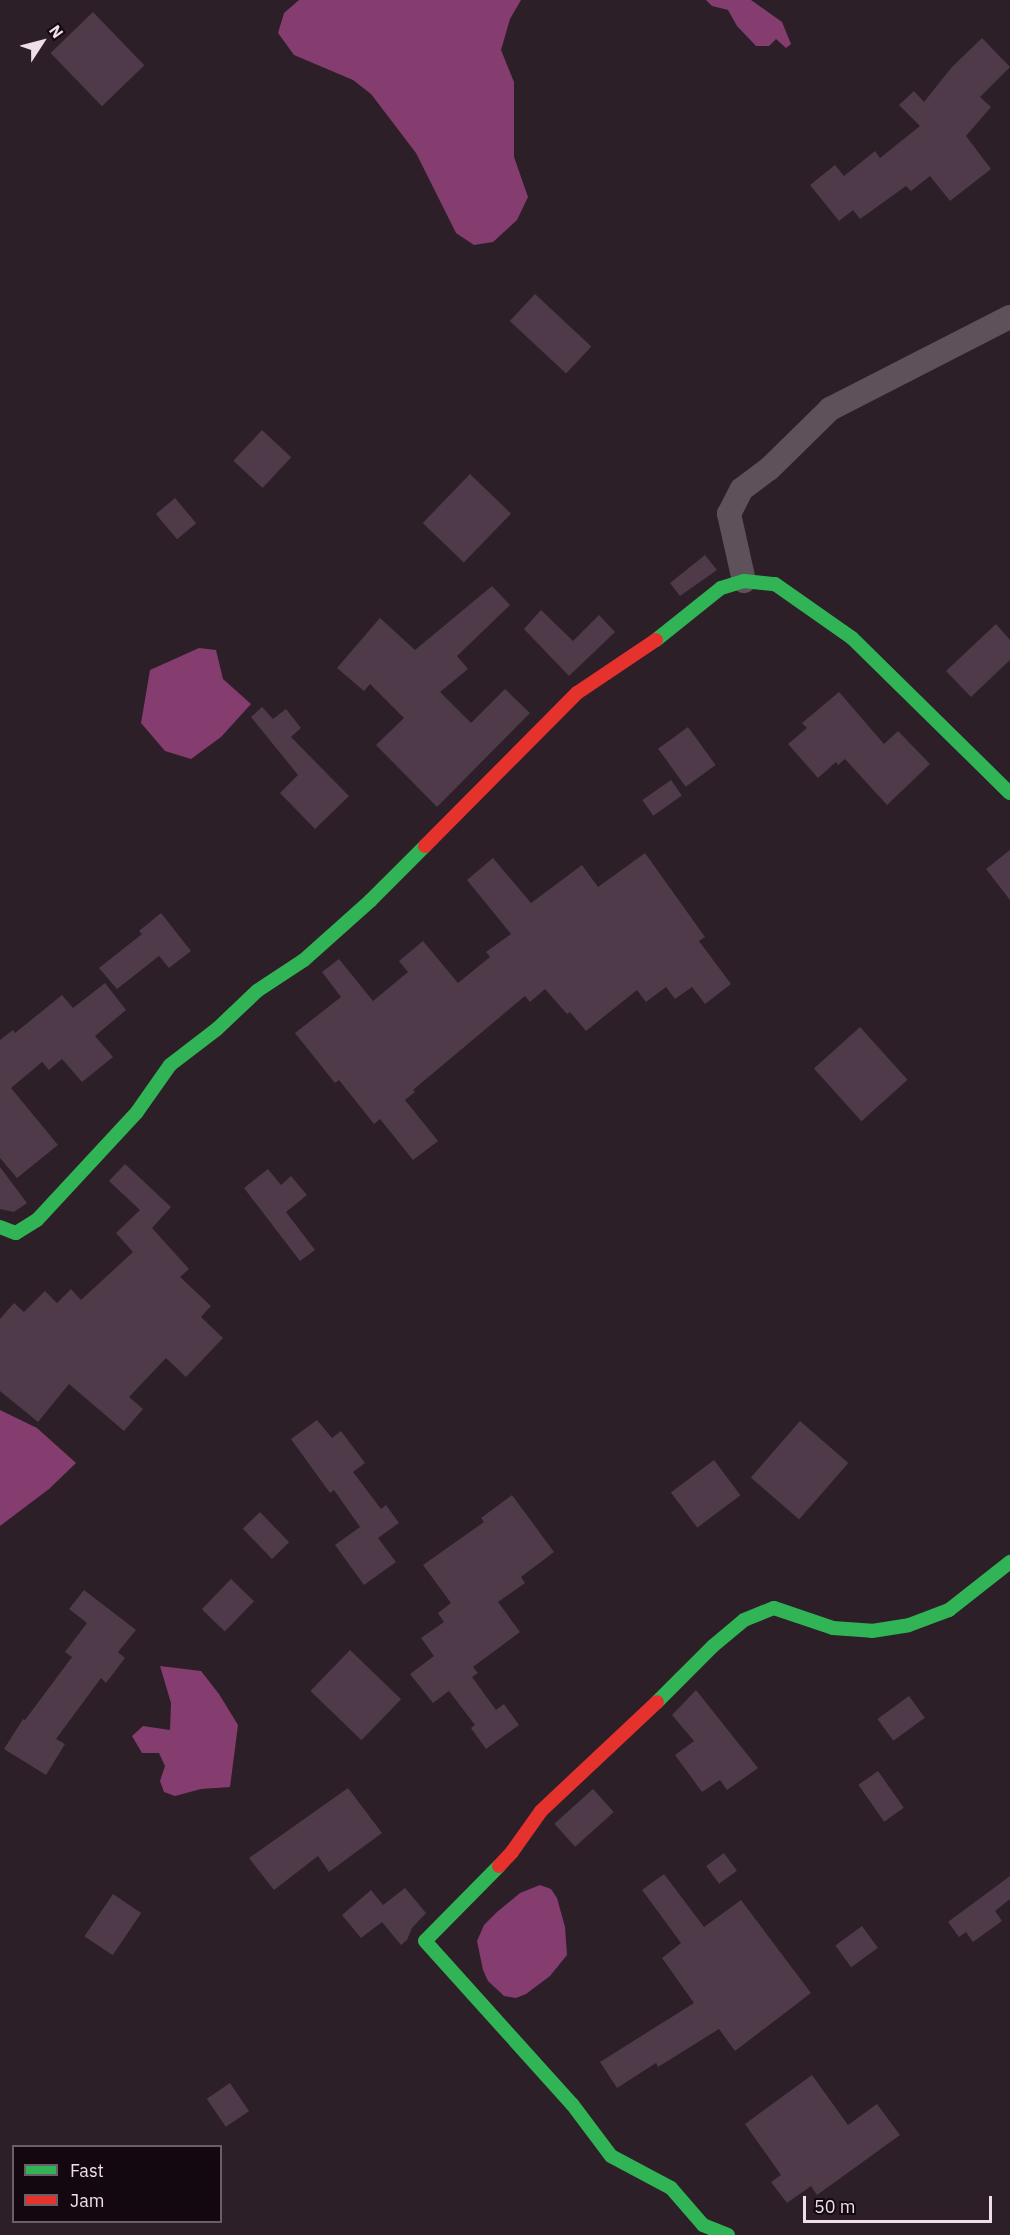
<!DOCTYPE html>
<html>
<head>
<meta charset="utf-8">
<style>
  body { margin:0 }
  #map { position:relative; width:1010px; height:2235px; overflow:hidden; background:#2c1f28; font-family:"IBM Plex Sans",sans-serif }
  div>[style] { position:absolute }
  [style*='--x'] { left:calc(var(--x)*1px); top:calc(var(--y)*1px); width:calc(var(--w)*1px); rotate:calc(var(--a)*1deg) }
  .water>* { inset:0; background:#853c6f }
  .building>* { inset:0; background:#4e3a49; transform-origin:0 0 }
  .street>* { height:24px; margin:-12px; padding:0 12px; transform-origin:12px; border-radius:12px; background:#5e5159 }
  .fast>* { height:14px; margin:-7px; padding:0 7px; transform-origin:7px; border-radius:7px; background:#30b455 }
  .jam>* { height:14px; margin:-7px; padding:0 7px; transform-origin:7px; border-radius:7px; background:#e5322d }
  span { translate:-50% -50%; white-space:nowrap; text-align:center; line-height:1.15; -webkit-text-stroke:4.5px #13080f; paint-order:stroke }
  .legend { position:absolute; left:12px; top:2145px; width:210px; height:78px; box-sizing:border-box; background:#13080f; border:2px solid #6b5e66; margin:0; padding:8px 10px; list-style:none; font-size:18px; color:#efdee8 }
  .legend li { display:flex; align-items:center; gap:12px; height:30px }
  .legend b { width:30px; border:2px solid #6b5e66 }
  .north { position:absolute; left:12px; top:12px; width:60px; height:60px; -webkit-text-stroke:4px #13080f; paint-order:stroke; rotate:54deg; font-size:16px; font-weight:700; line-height:24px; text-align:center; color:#efdee8 }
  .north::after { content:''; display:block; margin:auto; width:21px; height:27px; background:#efdee8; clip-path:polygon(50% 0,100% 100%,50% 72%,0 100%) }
  .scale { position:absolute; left:803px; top:2196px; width:189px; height:27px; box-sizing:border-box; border:3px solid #efdee8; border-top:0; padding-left:8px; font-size:18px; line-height:21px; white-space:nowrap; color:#efdee8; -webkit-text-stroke:4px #13080f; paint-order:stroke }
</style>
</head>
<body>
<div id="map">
  <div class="water">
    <div style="clip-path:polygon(299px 0,521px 0,510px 19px,501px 50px,514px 82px,514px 157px,528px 197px,517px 220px,493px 242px,474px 245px,456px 233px,416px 153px,371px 94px,353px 80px,294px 55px,278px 33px,284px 13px)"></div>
    <div style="clip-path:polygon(706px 0,751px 0,782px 22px,791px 44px,786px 48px,776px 39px,769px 46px,756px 46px,737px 26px,728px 10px,712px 6px)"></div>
    <div style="clip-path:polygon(199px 648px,216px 650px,223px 679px,251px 704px,221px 737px,191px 759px,165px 751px,141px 723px,150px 670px)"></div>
    <div style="clip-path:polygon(0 1410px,37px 1428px,76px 1463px,49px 1489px,0 1526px)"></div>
    <div style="clip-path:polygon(160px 1666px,201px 1671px,219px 1694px,238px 1725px,230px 1787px,201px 1789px,175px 1796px,164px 1792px,160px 1781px,165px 1766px,159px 1753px,142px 1753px,132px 1736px,143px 1726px,170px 1730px,171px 1703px)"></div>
    <div style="clip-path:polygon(540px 1885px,551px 1889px,557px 1898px,565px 1927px,567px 1955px,550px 1976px,526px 1994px,516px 1998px,504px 1996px,488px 1981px,483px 1970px,477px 1941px,484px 1925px,497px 1912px,520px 1893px)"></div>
  </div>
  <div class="building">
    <div style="left:93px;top:12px;width:74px;height:59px;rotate:46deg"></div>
    <div style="clip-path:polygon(982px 38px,1010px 67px,980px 97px,991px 107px,966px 136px,991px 169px,950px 201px,930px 176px,911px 191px,906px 186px,860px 219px,853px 210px,839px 221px,810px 185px,835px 165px,844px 176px,875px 151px,880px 158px,920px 126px,899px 105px,914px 91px,924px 102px,952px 67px)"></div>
    <div style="left:535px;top:294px;width:77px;height:37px;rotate:43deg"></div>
    <div style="left:262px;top:430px;width:40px;height:42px;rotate:43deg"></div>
    <div style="left:470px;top:474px;width:57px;height:68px;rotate:44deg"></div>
    <div style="left:175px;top:498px;width:33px;height:25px;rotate:50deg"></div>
    <div style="clip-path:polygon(705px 555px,717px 570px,680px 596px,670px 583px)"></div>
    <div style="clip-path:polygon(492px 586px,510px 605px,457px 656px,468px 669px,440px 692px,471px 723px,505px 689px,530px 713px,437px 807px,376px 745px,404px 718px,370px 684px,364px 691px,337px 668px,380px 618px,415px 650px)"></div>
    <div style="clip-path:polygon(541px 610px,573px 641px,599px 615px,615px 632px,569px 676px,524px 629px)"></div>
    <div style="clip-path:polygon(996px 624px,1010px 640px,1010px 660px,971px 697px,946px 671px)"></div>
    <div style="clip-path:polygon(839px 692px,884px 744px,898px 731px,930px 764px,887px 805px,845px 759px,838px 765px,836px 762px,818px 778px,788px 744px,807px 728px,802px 723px)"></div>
    <div style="clip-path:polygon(262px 707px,273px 719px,286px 709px,301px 728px,291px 737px,349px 796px,315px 829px,280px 793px,298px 775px,251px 717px)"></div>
    <div style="left:688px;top:727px;width:47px;height:37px;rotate:54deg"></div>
    <div style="left:671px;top:780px;width:19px;height:35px;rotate:55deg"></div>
    <div style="clip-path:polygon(1010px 850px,1010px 900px,986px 869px)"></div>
    <div style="clip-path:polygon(645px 853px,705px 937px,699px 941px,731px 984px,705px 1004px,692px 987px,675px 999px,666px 987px,646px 1002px,637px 990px,586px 1031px,570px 1012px,567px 1014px,545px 989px,530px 1002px,525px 996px,413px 1090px,415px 1092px,405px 1100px,438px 1141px,413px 1160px,380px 1119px,374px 1124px,339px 1080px,335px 1083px,295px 1033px,341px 997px,322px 972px,339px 959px,373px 1001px,408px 972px,399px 961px,423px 941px,458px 983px,490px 957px,486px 952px,511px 934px,467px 880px,493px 858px,531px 903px,582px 865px,598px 887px)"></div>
    <div style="clip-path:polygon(161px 913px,191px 951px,169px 968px,159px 956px,117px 989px,99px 968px,142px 934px,139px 931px)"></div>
    <div style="clip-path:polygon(105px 983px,126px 1010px,95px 1036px,113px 1057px,82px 1082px,62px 1059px,49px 1070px,42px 1062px,11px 1088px,58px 1145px,17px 1178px,0 1158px,0 1040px,13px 1030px,15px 1033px,62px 995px,73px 1008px)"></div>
    <div style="left:860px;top:1027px;width:71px;height:62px;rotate:48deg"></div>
    <div style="clip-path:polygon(125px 1164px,171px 1207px,152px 1228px,189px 1269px,180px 1277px,211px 1306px,201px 1317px,223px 1338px,186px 1377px,166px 1358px,129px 1397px,143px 1409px,124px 1431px,69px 1384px,38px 1422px,0 1391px,0 1319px,14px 1303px,24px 1312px,45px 1291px,57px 1303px,71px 1289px,81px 1300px,133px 1252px,116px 1233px,140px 1210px,109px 1181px)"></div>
    <div style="clip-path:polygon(0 1167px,27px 1203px,14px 1212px,0 1209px)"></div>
    <div style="clip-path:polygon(268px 1169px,281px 1185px,291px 1176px,307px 1195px,286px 1212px,315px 1250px,300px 1261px,244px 1188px)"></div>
    <div style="clip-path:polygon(317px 1420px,332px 1438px,341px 1431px,365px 1463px,353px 1472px,381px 1509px,386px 1505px,399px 1523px,378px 1538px,396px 1562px,364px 1585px,335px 1545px,360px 1527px,334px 1490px,330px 1493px,291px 1439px)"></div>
    <div style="left:800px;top:1421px;width:64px;height:75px;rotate:41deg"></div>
    <div style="left:714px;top:1460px;width:44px;height:54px;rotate:53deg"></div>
    <div style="clip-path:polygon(512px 1495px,554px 1552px,521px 1577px,525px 1583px,498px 1602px,520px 1632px,473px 1667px,478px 1673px,472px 1677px,496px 1710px,504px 1704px,519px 1725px,486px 1749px,471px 1728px,475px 1725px,449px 1691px,433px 1703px,410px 1674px,434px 1656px,421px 1638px,444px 1622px,438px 1613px,451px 1603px,423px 1565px,484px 1522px,481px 1518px)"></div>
    <div style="left:260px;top:1512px;width:42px;height:24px;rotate:46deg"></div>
    <div style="left:231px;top:1579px;width:32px;height:42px;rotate:44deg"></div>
    <div style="clip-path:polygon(84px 1590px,136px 1630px,118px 1652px,125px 1658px,106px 1683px,101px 1678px,56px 1739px,65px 1744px,46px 1775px,4px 1749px,23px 1719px,25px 1720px,72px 1657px,65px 1652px,87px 1623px,69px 1609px)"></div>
    <div style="left:350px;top:1650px;width:71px;height:57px;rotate:44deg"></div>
    <div style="clip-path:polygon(696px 1690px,758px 1768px,727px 1790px,720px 1780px,702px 1792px,675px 1755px,694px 1741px,672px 1715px)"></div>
    <div style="left:909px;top:1696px;width:27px;height:39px;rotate:54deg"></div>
    <div style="left:878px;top:1771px;width:45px;height:24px;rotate:55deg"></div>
    <div style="clip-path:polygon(348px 1788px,382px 1833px,329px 1872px,318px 1856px,274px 1890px,249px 1858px)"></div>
    <div style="left:593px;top:1789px;width:31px;height:52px;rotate:48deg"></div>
    <div style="left:724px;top:1853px;width:22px;height:22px;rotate:54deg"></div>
    <div style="clip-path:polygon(664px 1874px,704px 1927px,741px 1900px,811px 1993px,735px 2051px,719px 2029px,658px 2067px,656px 2063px,617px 2088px,600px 2062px,694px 2003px,662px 1958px,681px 1943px,642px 1890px)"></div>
    <div style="clip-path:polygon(1010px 1876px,1010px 1899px,995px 1911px,1002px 1921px,973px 1942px,966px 1932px,959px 1937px,948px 1922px)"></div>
    <div style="clip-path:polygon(405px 1888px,426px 1913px,412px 1928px,407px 1940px,401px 1945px,382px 1922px,361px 1938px,342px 1915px,371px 1890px,383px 1905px)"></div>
    <div style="left:113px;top:1894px;width:34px;height:51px;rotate:34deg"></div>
    <div style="left:862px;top:1926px;width:27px;height:33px;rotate:54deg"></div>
    <div style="clip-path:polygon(812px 2075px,848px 2125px,877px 2104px,900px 2135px,817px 2195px,811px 2186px,787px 2203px,771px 2182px,781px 2175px,745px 2124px)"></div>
    <div style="left:230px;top:2083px;width:34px;height:28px;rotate:56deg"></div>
  </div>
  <div class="street">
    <div style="--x:744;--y:581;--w:69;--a:-102.6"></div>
    <div style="--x:729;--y:514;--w:28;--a:-63"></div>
    <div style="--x:742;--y:489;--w:34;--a:-37"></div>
    <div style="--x:769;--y:469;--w:86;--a:-44.5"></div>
    <div style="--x:830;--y:409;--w:202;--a:-27.1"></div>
  </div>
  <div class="fast">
    <div style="--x:656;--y:640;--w:83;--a:-38.7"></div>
    <div style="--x:721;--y:588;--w:24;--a:-17"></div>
    <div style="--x:744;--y:581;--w:31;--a:6"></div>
    <div style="--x:775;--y:584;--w:94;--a:35"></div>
    <div style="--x:852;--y:638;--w:221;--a:44.5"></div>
    <div style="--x:0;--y:1227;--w:17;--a:21"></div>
    <div style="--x:16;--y:1233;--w:25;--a:-32"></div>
    <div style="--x:37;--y:1220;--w:147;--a:-47.2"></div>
    <div style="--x:137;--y:1112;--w:57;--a:-54.9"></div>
    <div style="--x:170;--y:1065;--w:59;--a:-37.5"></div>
    <div style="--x:217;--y:1029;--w:55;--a:-43.5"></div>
    <div style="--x:257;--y:991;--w:56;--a:-33.4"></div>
    <div style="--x:304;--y:960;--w:89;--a:-41.8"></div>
    <div style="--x:370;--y:901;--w:78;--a:-45"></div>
    <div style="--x:657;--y:1702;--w:79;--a:-45"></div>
    <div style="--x:713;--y:1646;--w:40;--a:-40"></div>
    <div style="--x:744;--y:1620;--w:32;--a:-22"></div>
    <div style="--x:774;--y:1608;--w:62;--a:18.7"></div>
    <div style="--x:833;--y:1628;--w:39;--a:4"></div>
    <div style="--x:872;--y:1631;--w:37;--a:-9"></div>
    <div style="--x:909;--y:1625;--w:43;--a:-20.6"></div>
    <div style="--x:949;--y:1610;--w:78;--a:-38.2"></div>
    <div style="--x:499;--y:1866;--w:105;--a:134.6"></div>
    <div style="--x:425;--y:1941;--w:219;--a:48"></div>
    <div style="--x:572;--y:2104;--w:65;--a:53.1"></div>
    <div style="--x:611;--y:2156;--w:68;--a:28.1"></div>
    <div style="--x:671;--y:2188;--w:49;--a:49.1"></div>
    <div style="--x:703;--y:2225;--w:27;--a:22"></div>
  </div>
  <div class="jam">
    <div style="--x:425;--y:846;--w:216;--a:-45.2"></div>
    <div style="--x:577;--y:693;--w:95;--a:-33.9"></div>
    <div style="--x:499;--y:1866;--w:19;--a:-47"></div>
    <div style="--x:512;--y:1852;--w:50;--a:-54.7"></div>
    <div style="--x:541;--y:1811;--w:159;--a:-43.2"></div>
  </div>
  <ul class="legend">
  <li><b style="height:8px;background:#30b455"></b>Fast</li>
  <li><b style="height:8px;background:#e5322d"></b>Jam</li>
  </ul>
  <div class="north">N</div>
  <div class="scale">50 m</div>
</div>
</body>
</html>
